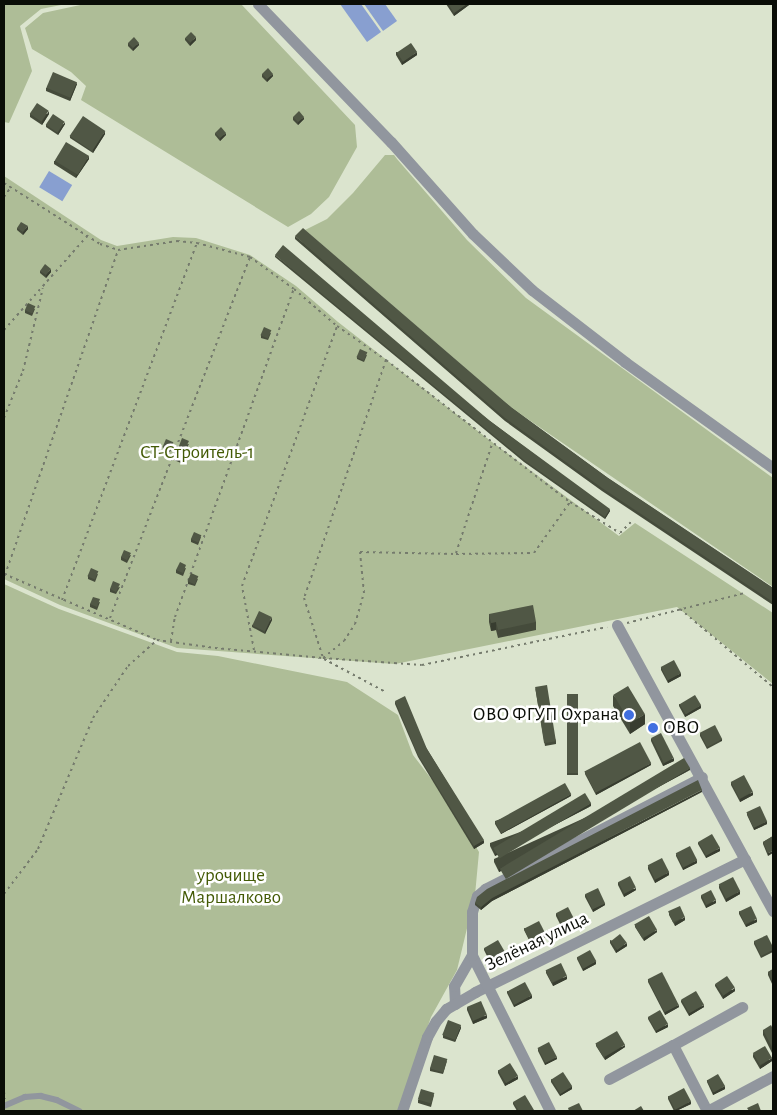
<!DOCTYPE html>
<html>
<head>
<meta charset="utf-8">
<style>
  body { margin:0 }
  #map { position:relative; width:777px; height:1115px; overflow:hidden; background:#dbe4ce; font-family:"Alegreya Sans",sans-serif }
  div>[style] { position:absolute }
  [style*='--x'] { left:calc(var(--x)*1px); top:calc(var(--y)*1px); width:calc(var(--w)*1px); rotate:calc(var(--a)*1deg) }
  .green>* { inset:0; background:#aebd97 }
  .water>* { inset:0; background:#889fd0; transform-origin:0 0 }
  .path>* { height:2px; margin-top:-1px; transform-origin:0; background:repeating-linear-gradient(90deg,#757b6d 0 2.5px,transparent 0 6.5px) }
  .lane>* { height:5.5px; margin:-2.75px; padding:0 2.75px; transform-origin:2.75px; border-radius:2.75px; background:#91969e }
  .street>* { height:11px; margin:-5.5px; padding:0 5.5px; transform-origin:5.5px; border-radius:5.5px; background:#91969e }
  .wall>* { inset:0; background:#454b3b; transform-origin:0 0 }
  .shaded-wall>* { inset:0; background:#383d30; transform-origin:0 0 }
  .building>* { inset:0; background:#505745; transform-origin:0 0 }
  .dots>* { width:14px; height:14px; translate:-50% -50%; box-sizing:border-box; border:2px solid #fff; border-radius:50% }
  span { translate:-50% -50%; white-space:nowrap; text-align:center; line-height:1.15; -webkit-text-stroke:5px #fff; paint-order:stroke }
  .park-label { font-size:19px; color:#435a05 }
  .poi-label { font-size:19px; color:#0a0d07 }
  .right { translate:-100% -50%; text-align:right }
  .left { translate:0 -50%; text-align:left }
  .street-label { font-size:19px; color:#0a0d07 }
  .frame { position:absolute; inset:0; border:5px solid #0a0d07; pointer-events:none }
</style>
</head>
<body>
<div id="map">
  <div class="green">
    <div style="clip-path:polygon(4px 4px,66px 4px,41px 9px,20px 26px,32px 71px,9px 123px,4px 122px)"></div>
    <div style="clip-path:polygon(85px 4px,241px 4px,355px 125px,357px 147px,329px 197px,311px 214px,288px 227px,81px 100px,86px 86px,71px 72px,32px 49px,25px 28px,43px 13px)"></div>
    <div style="clip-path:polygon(385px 155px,394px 155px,397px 159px,467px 240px,526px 298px,773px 478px,773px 587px,513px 409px,305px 230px,327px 219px,353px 193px)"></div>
    <div style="clip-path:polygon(4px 176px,101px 240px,117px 246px,173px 237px,196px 238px,250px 255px,296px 286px,338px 322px,492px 442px,619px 536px,635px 523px,773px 613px,773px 684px,677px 607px,395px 664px,177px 648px,60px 605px,4px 579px)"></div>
    <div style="clip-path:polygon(4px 584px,59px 609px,177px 652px,218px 656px,347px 682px,398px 715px,413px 755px,449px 802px,479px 852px,475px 895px,457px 970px,431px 1017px,399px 1111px,4px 1111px)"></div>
  </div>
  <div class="water">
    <div style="clip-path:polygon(340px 4px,361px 4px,381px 32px,367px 42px)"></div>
    <div style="clip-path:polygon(364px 4px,385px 4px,397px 21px,383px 31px)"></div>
    <div style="left:49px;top:171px;width:27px;height:19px;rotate:31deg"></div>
  </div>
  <div class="path">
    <div style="--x:4;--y:183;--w:114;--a:32.4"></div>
    <div style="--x:100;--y:244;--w:19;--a:18"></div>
    <div style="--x:118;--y:250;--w:60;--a:-8.7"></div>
    <div style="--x:177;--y:241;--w:20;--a:6"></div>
    <div style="--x:197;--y:243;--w:55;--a:14.8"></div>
    <div style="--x:250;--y:257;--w:54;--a:36"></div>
    <div style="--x:294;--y:289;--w:57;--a:40.7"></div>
    <div style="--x:337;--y:326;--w:60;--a:34.8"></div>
    <div style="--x:386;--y:360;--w:232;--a:37.7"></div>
    <div style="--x:570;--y:502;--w:59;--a:31.8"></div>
    <div style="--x:620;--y:533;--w:18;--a:-45"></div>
    <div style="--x:4;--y:197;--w:12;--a:-55"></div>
    <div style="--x:4;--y:330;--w:127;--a:-48.5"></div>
    <div style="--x:386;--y:360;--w:252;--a:109"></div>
    <div style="--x:304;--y:598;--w:63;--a:72.4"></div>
    <div style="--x:323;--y:658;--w:99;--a:4"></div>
    <div style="--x:422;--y:665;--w:189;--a:-11.6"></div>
    <div style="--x:4;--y:418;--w:51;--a:-68"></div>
    <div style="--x:23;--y:371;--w:85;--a:-76.5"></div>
    <div style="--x:456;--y:553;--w:115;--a:-71.7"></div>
    <div style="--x:4;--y:574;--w:167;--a:23.3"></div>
    <div style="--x:157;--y:640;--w:59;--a:7.9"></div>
    <div style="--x:215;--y:648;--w:108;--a:5.3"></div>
    <div style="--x:323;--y:658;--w:27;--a:-39"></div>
    <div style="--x:344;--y:641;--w:20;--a:-57"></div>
    <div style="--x:355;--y:624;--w:32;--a:-74"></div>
    <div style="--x:364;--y:593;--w:41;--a:-95.6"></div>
    <div style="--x:360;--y:552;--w:96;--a:1.2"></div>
    <div style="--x:456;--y:554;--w:78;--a:-0.7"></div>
    <div style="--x:534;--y:553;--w:62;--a:-54.8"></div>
    <div style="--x:5;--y:575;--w:344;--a:-70.8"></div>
    <div style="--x:62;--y:600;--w:382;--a:-69.3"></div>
    <div style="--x:680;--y:609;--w:121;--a:40"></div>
    <div style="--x:110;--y:618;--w:387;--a:-68.8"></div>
    <div style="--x:627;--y:623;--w:122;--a:-14.3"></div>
    <div style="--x:171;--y:641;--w:24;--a:-81"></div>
    <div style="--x:175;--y:617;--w:349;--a:-70.1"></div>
    <div style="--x:254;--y:650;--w:65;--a:-100.6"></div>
    <div style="--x:242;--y:586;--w:277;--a:-69.9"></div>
    <div style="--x:324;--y:659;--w:68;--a:28.1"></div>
    <div style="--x:4;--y:894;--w:56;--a:-52.9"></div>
    <div style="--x:38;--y:849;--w:142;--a:-67.2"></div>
    <div style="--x:93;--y:718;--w:63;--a:-56.1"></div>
    <div style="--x:128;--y:666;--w:39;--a:-42"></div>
    <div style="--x:4;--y:1092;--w:7;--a:82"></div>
  </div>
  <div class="lane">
    <div style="--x:4;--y:1106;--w:23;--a:-23"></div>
    <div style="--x:25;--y:1097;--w:16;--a:-4"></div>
    <div style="--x:41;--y:1096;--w:16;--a:14"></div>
    <div style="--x:57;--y:1100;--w:25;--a:26"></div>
  </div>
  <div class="street">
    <div style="--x:258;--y:4;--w:192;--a:46.1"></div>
    <div style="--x:391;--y:142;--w:123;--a:48.3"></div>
    <div style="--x:473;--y:234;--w:81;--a:43.5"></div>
    <div style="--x:532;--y:290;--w:118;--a:37.7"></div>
    <div style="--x:625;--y:362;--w:182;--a:35.6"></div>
    <div style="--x:617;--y:625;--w:326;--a:61.4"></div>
    <div style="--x:455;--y:1004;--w:18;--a:-93"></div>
    <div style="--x:454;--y:986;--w:36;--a:-60"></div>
    <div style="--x:673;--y:1045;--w:79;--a:-28.8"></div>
    <div style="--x:609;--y:1079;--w:72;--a:-28"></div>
    <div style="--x:673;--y:1045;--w:74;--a:62.7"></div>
    <div style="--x:402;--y:1111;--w:78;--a:-71.3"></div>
    <div style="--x:427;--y:1037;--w:18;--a:-61"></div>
    <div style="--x:436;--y:1021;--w:16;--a:-50"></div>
    <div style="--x:446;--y:1009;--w:34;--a:-30"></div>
    <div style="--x:475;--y:992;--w:301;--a:-26.2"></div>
    <div style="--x:550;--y:1111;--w:174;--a:-116.6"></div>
    <div style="--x:472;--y:955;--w:43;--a:-90"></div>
    <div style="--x:472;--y:912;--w:17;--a:-73"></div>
    <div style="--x:477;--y:896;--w:11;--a:-41"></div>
    <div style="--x:485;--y:889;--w:244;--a:-27.3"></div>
    <div style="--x:707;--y:1111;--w:75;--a:-27.9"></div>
  </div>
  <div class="wall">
    <div style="clip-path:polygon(446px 4px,469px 4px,469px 5px,454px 16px)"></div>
    <div style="clip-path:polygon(185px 38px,196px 40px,190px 46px,185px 40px)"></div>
    <div style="clip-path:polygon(128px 43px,139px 45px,133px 51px,128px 46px)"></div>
    <div style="clip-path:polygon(396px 52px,417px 55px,402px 65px,396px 55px)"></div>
    <div style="clip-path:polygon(262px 74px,273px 76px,267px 82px,262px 77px)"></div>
    <div style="clip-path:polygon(77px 84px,70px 101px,46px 91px,46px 88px)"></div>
    <div style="clip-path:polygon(30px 114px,49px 114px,42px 125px,30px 117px)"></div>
    <div style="clip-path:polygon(293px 117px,304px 119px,298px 125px,293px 120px)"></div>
    <div style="clip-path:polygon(65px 124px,58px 135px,46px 127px,46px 125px)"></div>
    <div style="clip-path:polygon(215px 133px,226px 135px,220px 141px,215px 135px)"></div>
    <div style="clip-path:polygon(105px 134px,93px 153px,70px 138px,70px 136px)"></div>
    <div style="clip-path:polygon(89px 159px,76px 178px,54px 164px,54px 161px)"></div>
    <div style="clip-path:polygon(17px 228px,28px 229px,23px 235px,17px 230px)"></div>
    <div style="clip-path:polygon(295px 236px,512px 408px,608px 478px,773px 588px,773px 605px,602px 491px,505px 421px,295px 239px)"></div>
    <div style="clip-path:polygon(275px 255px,490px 421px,610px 511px,605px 519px,524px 462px,275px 257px)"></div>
    <div style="clip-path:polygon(40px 271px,51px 272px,46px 278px,40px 273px)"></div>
    <div style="clip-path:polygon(35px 309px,32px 316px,25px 313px,25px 310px)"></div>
    <div style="clip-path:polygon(271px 333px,268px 340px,261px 338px,261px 335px)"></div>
    <div style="clip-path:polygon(367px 355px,364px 362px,357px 359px,357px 357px)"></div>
    <div style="clip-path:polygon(189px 444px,185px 451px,179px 448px,179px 446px)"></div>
    <div style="clip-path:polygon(173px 445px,170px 452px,163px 450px,163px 447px)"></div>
    <div style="clip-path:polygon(184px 456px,181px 463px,174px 460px,174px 458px)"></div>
    <div style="clip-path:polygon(201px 537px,198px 545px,191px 542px,191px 539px)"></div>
    <div style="clip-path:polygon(131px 555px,127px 563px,121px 560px,121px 557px)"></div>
    <div style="clip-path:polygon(186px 568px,183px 576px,176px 573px,176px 570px)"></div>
    <div style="clip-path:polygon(98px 574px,95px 582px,88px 579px,88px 576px)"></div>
    <div style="clip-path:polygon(198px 579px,195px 586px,188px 584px,188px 581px)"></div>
    <div style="clip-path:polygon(120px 587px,116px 594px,110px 592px,110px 589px)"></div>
    <div style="clip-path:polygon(100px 602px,97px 610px,90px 607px,90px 604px)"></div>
    <div style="clip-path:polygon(489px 614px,536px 622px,536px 630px,498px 638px,496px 630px,491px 631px,489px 622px)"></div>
    <div style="clip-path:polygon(272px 620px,265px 634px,252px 627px,252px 625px)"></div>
    <div style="clip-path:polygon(661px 667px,681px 676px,668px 683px,661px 670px)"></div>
    <div style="clip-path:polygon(535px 687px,556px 741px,556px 744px,545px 746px)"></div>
    <div style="left:567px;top:694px;width:11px;height:81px"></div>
    <div style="clip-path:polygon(613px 695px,645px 724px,630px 734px,613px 706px)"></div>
    <div style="clip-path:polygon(395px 701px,427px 749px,484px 843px,474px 849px,418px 757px,395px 704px)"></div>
    <div style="clip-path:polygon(679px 704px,701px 708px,685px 717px,679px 706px)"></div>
    <div style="clip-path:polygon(700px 733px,722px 741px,707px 749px,700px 736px)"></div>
    <div style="clip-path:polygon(651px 738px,674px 761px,663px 766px,651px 741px)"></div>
    <div style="clip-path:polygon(651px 765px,596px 795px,585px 774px,585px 772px)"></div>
    <div style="clip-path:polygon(690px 770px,499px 872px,494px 862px,494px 859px)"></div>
    <div style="clip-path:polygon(731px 782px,753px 795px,740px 802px,731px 785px)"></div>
    <div style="clip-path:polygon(702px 792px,492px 901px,481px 910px,475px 905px,475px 903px)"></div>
    <div style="clip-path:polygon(571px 796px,501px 834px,495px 824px,495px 821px)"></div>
    <div style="clip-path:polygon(591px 806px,495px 856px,490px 846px,490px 843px)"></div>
    <div style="clip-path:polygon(747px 813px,767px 824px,754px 830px,747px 815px)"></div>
    <div style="clip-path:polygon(773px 836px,768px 856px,763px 844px,763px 842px)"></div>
    <div style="clip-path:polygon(698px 842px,720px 851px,706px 858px,698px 844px)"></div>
    <div style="clip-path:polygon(676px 854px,697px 863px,683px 870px,676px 856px)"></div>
    <div style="clip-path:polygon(648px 866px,669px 875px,655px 883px,648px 869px)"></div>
    <div style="clip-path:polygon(618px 882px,636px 890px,624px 897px,618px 885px)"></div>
    <div style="clip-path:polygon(719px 885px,740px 894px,726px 902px,719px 888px)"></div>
    <div style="clip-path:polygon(585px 894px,605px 905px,593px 912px,585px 897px)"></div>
    <div style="clip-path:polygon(701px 895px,716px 903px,706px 908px,701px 898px)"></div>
    <div style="clip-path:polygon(739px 911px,757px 922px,746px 927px,739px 914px)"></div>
    <div style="clip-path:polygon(669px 912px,685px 920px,675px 926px,669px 915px)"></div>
    <div style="clip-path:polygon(556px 913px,574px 921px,562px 928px,556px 916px)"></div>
    <div style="clip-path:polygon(635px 925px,657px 932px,644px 941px,635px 927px)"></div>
    <div style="clip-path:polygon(524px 928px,546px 937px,531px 944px,524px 930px)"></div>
    <div style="clip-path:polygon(610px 940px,627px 946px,616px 953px,610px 943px)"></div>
    <div style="clip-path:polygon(754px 941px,773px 947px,773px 952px,761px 958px,754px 944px)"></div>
    <div style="clip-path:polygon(484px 948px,506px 957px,491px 964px,484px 950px)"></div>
    <div style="clip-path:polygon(577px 957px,596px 964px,583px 971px,577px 959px)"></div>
    <div style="clip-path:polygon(773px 969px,773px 986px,768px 975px,768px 972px)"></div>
    <div style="clip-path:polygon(546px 970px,567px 979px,553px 986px,546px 973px)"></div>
    <div style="clip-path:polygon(648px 979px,679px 1007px,665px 1015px,648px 982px)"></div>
    <div style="clip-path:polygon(715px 984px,735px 991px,723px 999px,715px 986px)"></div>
    <div style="clip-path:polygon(507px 991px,532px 998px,514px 1007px,507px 993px)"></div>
    <div style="clip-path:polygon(681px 1000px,704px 1007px,689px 1016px,681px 1002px)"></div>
    <div style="clip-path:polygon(467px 1007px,487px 1018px,473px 1024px,467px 1010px)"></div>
    <div style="clip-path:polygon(648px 1017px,668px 1027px,656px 1033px,648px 1019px)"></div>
    <div style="clip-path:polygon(461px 1028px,455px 1042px,443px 1038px,443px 1035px)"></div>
    <div style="clip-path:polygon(773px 1029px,773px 1055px,763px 1035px,763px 1030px)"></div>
    <div style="clip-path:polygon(596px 1044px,625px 1047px,605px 1060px,596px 1046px)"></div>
    <div style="clip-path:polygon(538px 1048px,557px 1059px,545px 1065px,538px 1051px)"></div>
    <div style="clip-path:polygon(753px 1054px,772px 1061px,760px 1069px,753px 1057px)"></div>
    <div style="clip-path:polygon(447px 1061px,443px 1074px,430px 1071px,430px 1068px)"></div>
    <div style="clip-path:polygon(498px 1070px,518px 1079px,505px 1086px,498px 1073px)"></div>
    <div style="clip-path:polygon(551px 1079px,572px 1089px,560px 1096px,551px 1082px)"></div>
    <div style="clip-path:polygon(707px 1080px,725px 1089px,713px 1095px,707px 1082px)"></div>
    <div style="clip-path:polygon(434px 1095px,431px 1107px,418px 1103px,418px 1100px)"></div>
    <div style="clip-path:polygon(668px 1096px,691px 1104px,676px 1111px,674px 1111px,668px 1099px)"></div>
    <div style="clip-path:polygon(513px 1102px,534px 1111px,517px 1111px,513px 1104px)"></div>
  </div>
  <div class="shaded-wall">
    <div style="clip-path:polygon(467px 4px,469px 4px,469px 5px,454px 16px,454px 13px)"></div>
    <div style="clip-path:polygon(196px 37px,196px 40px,190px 46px,190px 43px)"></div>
    <div style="clip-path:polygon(139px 43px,139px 45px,133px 51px,133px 48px)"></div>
    <div style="clip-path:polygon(417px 52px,417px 55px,402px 65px,402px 62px)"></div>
    <div style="clip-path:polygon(273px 74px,273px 76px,267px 82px,267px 79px)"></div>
    <div style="clip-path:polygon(77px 82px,77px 84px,70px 101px,70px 98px)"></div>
    <div style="clip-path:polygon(49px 111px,49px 114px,42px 125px,42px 122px)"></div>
    <div style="clip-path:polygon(304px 117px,304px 119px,298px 125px,298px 122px)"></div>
    <div style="clip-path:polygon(65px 122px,65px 124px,58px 135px,58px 133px)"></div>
    <div style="clip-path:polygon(105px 131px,105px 134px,93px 153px,93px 150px)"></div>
    <div style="clip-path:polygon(226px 133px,226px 135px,220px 141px,220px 138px)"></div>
    <div style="clip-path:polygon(89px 156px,89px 159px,76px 178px,76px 176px)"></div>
    <div style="clip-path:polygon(28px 226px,28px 229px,23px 235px,23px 232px)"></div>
    <div style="clip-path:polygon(51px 269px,51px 272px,46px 278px,46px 275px)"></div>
    <div style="clip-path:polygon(610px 509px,610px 511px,605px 519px,605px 517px)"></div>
    <div style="clip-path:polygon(272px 617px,272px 620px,265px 634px,265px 631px)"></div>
    <div style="clip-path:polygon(496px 622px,496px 630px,491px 631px,491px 623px)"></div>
    <div style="clip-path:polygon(681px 673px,681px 676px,668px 683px,668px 680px)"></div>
    <div style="clip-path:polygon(701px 705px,701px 708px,685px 717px,685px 714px)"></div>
    <div style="clip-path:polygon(645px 714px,645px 724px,630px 734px,630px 723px)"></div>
    <div style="left:722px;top:739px;width:2px;height:17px;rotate:90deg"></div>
    <div style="clip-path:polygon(674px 758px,674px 761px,663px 766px,663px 764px)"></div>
    <div style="clip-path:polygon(651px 763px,651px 765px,596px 795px,596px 792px)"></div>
    <div style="clip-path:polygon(690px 768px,690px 770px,499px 872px,499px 869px)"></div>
    <div style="clip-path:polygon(702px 790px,702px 792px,492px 901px,481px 910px,481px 907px,492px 898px)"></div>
    <div style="clip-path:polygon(753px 792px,753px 795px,740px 802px,740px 799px)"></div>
    <div style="clip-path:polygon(571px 794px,571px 796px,501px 834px,501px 831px)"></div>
    <div style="clip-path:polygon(591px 803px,591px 806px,495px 856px,495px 854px)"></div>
    <div style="clip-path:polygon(767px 821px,767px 824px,754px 830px,754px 828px)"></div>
    <div style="clip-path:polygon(484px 840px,484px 843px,474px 849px,474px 846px)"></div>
    <div style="clip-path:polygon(720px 848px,720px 851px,706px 858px,706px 855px)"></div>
    <div style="clip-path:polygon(773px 851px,773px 853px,768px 856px,768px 853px)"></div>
    <div style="clip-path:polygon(697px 860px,697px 863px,683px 870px,683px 868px)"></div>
    <div style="clip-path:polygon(669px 872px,669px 875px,655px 883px,655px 880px)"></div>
    <div style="clip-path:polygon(636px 888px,636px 890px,624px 897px,624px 894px)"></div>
    <div style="clip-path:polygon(740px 891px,740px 894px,726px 902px,726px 899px)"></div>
    <div style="clip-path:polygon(716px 900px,716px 903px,706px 908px,706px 906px)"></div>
    <div style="clip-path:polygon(605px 903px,605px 905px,593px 912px,593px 909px)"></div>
    <div style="clip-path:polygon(685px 917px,685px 920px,675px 926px,675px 923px)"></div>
    <div style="clip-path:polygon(574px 919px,574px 921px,562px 928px,562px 925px)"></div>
    <div style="clip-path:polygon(757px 919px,757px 922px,746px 927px,746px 925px)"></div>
    <div style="clip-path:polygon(657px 930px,657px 932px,644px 941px,644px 938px)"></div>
    <div style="left:546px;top:935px;width:2px;height:17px;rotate:90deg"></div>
    <div style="clip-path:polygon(627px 943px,627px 946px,616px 953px,616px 950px)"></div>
    <div style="left:773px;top:950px;width:2px;height:13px;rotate:90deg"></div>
    <div style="clip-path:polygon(506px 954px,506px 957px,491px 964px,491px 962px)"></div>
    <div style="clip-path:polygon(596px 961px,596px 964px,583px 971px,583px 968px)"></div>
    <div style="clip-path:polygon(567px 976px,567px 979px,553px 986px,553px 983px)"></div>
    <div style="clip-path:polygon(735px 988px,735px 991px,723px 999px,723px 996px)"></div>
    <div style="clip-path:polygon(532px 995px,532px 998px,514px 1007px,514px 1005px)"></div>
    <div style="clip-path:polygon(679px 1005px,679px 1007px,665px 1015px,665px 1012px)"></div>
    <div style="clip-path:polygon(704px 1005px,704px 1007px,689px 1016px,689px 1013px)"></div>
    <div style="clip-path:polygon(487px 1015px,487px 1018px,473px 1024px,473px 1021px)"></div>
    <div style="clip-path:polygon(668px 1024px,668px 1027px,656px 1033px,656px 1031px)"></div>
    <div style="clip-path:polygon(461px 1025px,461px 1028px,455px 1042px,455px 1040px)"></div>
    <div style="clip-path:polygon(625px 1045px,625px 1047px,605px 1060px,605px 1057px)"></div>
    <div style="clip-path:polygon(557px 1057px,557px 1059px,545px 1065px,545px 1062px)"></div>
    <div style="clip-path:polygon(772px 1058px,772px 1061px,760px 1069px,760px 1066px)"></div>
    <div style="clip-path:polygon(518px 1076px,518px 1079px,505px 1086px,505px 1083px)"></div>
    <div style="clip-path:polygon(572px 1086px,572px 1089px,560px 1096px,560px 1094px)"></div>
    <div style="clip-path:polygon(725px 1086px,725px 1089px,713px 1095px,713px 1092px)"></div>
    <div style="clip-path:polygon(691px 1101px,691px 1104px,676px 1111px,675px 1111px,675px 1109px)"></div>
  </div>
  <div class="building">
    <div style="clip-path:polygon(448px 4px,467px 4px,454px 13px)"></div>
    <div style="left:191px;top:32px;width:7px;height:8px;rotate:45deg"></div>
    <div style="clip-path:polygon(134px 37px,139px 43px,133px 48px,128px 43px)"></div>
    <div style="left:411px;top:43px;width:11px;height:17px;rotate:56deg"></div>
    <div style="clip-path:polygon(268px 68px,273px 74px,267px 79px,262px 74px)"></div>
    <div style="left:53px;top:72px;width:26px;height:17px;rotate:23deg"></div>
    <div style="left:37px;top:103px;width:14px;height:13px;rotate:34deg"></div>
    <div style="clip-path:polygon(299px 111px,304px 117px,298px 122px,293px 117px)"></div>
    <div style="left:53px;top:114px;width:14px;height:13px;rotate:34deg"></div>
    <div style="left:83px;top:116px;width:27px;height:24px;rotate:34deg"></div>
    <div style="clip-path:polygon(221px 127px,226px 133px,220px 138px,215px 133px)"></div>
    <div style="left:66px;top:142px;width:27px;height:22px;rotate:31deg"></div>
    <div style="clip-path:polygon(21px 222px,28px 226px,23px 232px,17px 228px)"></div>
    <div style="clip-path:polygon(303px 228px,512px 408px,608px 478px,773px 588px,773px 602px,602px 488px,505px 418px,295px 236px)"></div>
    <div style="clip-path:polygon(283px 245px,490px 421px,610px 509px,605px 517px,524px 460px,275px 255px)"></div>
    <div style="clip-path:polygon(45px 264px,51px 269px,46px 275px,40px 271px)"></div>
    <div style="left:28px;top:303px;width:8px;height:8px;rotate:23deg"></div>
    <div style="left:264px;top:327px;width:8px;height:9px;rotate:23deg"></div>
    <div style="left:360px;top:349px;width:8px;height:9px;rotate:23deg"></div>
    <div style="clip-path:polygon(182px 438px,189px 441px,185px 449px,179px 446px)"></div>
    <div style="left:166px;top:439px;width:8px;height:9px;rotate:23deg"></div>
    <div style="clip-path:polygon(177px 450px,184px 453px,181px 460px,174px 458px)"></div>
    <div style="left:194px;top:532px;width:8px;height:8px;rotate:23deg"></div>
    <div style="clip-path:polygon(124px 550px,131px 553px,127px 560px,121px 557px)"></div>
    <div style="clip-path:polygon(180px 562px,186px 565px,183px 573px,176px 570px)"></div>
    <div style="left:91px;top:568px;width:8px;height:9px;rotate:23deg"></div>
    <div style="left:191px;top:573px;width:8px;height:9px;rotate:23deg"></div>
    <div style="clip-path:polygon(113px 581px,120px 584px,116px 592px,110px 589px)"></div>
    <div style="clip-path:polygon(93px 597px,100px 599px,97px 607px,90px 604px)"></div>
    <div style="clip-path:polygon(533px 605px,536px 622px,498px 630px,496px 622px,491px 623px,489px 614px)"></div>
    <div style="left:259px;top:611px;width:14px;height:16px;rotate:25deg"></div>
    <div style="left:674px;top:660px;width:15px;height:15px;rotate:62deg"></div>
    <div style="left:547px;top:685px;width:57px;height:12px;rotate:81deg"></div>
    <div style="left:628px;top:686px;width:33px;height:17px;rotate:59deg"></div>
    <div style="left:567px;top:694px;width:11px;height:79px"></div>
    <div style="left:695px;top:695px;width:12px;height:18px;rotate:59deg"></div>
    <div style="clip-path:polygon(405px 696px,427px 749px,484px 840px,474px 846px,418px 755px,395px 701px)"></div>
    <div style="left:715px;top:725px;width:16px;height:17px;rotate:63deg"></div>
    <div style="left:661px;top:733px;width:28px;height:11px;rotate:63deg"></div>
    <div style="left:640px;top:742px;width:24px;height:63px;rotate:62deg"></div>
    <div style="left:684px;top:758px;width:12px;height:215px;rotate:59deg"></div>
    <div style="left:744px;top:775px;width:19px;height:15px;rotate:62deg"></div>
    <div style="clip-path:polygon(698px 780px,702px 790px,492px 898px,481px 907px,475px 903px,477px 897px,487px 889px)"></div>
    <div style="left:565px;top:783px;width:13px;height:80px;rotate:61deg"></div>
    <div style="left:585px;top:793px;width:12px;height:107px;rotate:59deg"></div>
    <div style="left:760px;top:806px;width:17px;height:15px;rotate:65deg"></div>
    <div style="left:712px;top:834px;width:16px;height:16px;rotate:60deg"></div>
    <div style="clip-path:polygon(773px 836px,773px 851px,768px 853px,763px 842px)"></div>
    <div style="left:690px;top:846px;width:16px;height:16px;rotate:63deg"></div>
    <div style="left:662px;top:858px;width:16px;height:16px;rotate:63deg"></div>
    <div style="left:630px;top:876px;width:13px;height:13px;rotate:63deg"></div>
    <div style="left:733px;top:877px;width:16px;height:16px;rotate:63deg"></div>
    <div style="left:598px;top:888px;width:17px;height:14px;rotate:65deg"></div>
    <div style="left:711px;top:890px;width:11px;height:11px;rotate:63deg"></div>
    <div style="left:680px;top:906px;width:12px;height:13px;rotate:66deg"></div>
    <div style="left:751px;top:906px;width:14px;height:13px;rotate:65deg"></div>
    <div style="left:568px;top:907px;width:13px;height:13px;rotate:63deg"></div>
    <div style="left:649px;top:916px;width:16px;height:17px;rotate:60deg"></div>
    <div style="left:539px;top:921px;width:16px;height:17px;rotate:63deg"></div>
    <div style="left:620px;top:934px;width:11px;height:12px;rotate:52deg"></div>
    <div style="clip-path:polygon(767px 935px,773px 947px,773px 950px,761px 956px,754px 941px)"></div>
    <div style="left:498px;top:940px;width:16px;height:16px;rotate:60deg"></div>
    <div style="left:590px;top:950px;width:13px;height:15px;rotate:61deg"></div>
    <div style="left:561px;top:963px;width:14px;height:17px;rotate:65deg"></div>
    <div style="clip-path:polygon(773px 969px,773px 983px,768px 972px)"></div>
    <div style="left:662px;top:972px;width:37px;height:16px;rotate:63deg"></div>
    <div style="left:727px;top:976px;width:14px;height:14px;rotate:56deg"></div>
    <div style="left:525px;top:982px;width:15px;height:20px;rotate:62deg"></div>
    <div style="left:696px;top:991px;width:16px;height:17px;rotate:60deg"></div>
    <div style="left:481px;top:1001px;width:15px;height:15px;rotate:67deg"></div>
    <div style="left:660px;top:1010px;width:16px;height:14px;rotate:60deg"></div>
    <div style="left:448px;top:1020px;width:14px;height:16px;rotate:21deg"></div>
    <div style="clip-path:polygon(771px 1025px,773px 1029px,773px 1049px,763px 1030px)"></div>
    <div style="left:617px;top:1031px;width:16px;height:25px;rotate:60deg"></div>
    <div style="left:549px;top:1042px;width:17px;height:13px;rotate:62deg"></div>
    <div style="left:765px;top:1046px;width:14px;height:14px;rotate:60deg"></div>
    <div style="left:434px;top:1055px;width:14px;height:14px;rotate:17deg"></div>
    <div style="left:510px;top:1063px;width:15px;height:14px;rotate:58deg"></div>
    <div style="left:563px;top:1072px;width:17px;height:14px;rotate:57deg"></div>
    <div style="left:718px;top:1074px;width:14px;height:13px;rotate:60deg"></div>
    <div style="left:684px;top:1088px;width:15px;height:18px;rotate:62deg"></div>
    <div style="left:421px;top:1089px;width:14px;height:11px;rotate:17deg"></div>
    <div style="clip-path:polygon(525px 1095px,534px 1110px,533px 1111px,519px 1111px,513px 1102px)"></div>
    <div style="clip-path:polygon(579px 1103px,583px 1111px,569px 1111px,568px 1108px)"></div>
    <div style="clip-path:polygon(758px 1103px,761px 1111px,749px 1111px,747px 1108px)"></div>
    <div style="clip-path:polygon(641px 1106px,644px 1111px,633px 1111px)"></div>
  </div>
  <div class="dots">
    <div style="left:629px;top:715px;background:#416fe0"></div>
    <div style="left:653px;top:728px;background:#416fe0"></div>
  </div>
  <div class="park-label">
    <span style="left:197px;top:453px">СТ-Строитель-1</span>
    <span style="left:231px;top:887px">урочище<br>Маршалково</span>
  </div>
  <div class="poi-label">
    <span class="right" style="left:619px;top:715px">ОВО ФГУП Охрана</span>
    <span class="left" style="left:663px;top:728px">ОВО</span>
  </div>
  <div class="street-label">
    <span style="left:537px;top:942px;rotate:-26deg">Зелёная улица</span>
  </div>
  <div class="frame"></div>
</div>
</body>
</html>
